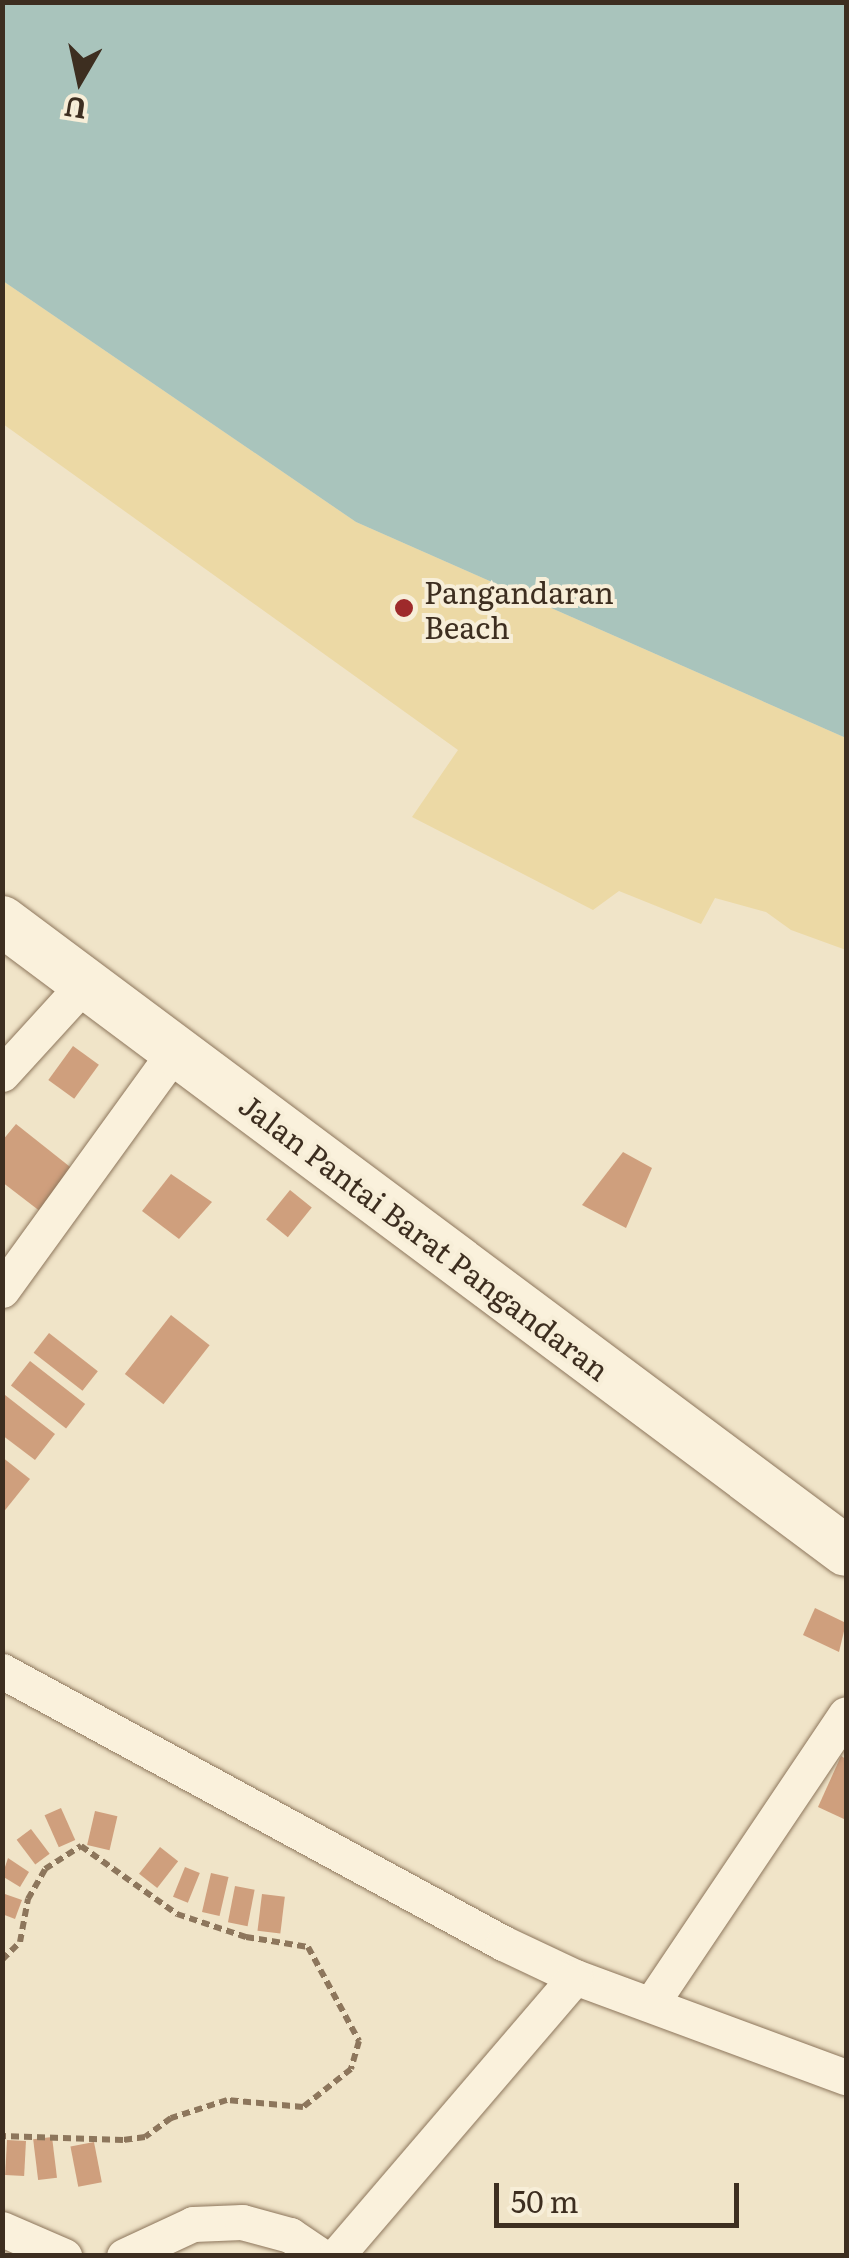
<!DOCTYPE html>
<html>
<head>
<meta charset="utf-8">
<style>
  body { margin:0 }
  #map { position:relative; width:849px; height:2258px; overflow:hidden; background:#f0e4c8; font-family:Literata,serif }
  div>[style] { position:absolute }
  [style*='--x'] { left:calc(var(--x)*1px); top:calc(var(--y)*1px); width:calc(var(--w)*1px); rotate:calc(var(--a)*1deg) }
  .sand>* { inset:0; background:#ecd9a5 }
  .water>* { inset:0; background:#a9c4bc }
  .building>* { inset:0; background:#cf9f7d; transform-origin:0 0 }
  .path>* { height:6px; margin-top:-3px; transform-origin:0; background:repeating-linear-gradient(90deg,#8d765c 0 8px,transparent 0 13px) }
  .roads { filter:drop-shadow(0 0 2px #8d765c) drop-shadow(0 0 2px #8d765c) }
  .street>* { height:35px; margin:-17.5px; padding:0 17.5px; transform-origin:17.5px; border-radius:17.5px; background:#faf1dc }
  .secondary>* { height:50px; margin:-25px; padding:0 25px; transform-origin:25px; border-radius:25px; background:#faf1dc }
  .dots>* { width:28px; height:28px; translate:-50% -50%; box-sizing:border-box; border:5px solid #f7eed8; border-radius:50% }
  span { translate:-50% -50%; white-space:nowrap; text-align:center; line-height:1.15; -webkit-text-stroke:8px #f7eed8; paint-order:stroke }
  .poi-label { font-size:30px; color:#3d2e20 }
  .left { translate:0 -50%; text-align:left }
  .street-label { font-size:30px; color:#3d2e20 }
  .frame { position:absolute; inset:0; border:5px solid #3d2e20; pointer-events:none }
  .north { position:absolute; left:30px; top:30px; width:100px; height:100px; -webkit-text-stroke:8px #f7eed8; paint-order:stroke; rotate:189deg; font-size:28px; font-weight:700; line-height:40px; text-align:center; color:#3d2e20 }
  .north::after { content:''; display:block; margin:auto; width:35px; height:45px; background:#3d2e20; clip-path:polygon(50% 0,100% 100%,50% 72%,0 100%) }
  .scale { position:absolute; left:494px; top:2183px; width:245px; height:45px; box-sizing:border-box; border:5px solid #3d2e20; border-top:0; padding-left:12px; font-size:30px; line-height:35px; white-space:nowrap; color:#3d2e20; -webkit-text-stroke:8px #f7eed8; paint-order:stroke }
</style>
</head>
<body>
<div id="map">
  <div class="sand">
    <div style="clip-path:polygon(3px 281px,356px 522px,846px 738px,846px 950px,791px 930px,766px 912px,715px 898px,701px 924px,619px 891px,593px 910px,412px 817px,458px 750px,3px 424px)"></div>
  </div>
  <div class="water">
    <div style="clip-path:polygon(3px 2px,846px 3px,846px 738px,356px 522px,3px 281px)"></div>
  </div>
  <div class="building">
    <div style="left:73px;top:1046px;width:32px;height:42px;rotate:36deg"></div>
    <div style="clip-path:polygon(16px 1124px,74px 1170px,41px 1212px,2px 1182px,2px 1141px)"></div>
    <div style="clip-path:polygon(623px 1152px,652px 1168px,626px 1228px,582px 1205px)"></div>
    <div style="clip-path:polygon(171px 1174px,212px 1202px,179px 1239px,142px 1211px)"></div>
    <div style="left:290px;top:1190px;width:28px;height:38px;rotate:39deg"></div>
    <div style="left:171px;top:1315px;width:49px;height:75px;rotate:38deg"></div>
    <div style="left:49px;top:1333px;width:62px;height:25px;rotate:38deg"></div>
    <div style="left:30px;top:1361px;width:70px;height:31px;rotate:38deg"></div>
    <div style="clip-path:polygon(5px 1395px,55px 1434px,35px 1460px,2px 1435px)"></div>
    <div style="clip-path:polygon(2px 1457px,30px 1479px,2px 1514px)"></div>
    <div style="clip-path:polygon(815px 1608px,846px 1623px,839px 1652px,803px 1635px)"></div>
    <div style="clip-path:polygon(841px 1756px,846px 1759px,846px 1820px,818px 1807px)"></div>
    <div style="left:61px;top:1808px;width:35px;height:18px;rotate:66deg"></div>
    <div style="left:95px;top:1811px;width:23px;height:35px;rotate:13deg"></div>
    <div style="left:31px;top:1829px;width:31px;height:18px;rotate:53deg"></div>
    <div style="left:160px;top:1847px;width:23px;height:34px;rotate:38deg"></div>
    <div style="clip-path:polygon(8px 1858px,29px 1872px,20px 1887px,2px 1876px)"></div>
    <div style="left:185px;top:1867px;width:16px;height:32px;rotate:22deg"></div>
    <div style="left:211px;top:1873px;width:18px;height:40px;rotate:13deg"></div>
    <div style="left:235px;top:1886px;width:20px;height:37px;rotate:11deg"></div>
    <div style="clip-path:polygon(2px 1893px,22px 1900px,15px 1919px,2px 1914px)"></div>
    <div style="left:262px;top:1894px;width:23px;height:37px;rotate:7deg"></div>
    <div style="left:52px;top:2137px;width:41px;height:19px;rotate:83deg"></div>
    <div style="left:7px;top:2140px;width:19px;height:35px;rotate:3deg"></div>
    <div style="left:94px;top:2142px;width:41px;height:24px;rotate:79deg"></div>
  </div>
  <div class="path">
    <div style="--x:2;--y:1960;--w:25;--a:-45"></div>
    <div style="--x:20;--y:1942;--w:44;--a:-79.5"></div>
    <div style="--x:28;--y:1899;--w:34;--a:-60"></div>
    <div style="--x:45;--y:1869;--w:43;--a:-32.6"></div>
    <div style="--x:81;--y:1846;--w:118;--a:35.3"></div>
    <div style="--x:177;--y:1914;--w:73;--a:18.4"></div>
    <div style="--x:246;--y:1937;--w:63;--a:9.2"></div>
    <div style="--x:308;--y:1947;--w:107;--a:61.5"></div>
    <div style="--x:359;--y:2041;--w:29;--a:106"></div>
    <div style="--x:351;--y:2069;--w:61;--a:141.6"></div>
    <div style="--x:303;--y:2107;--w:76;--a:-174.7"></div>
    <div style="--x:227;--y:2100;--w:59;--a:162.2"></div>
    <div style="--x:171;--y:2118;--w:32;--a:144"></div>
    <div style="--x:145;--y:2137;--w:22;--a:172"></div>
    <div style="--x:123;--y:2140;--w:121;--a:-178.1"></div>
  </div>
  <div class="roads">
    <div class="street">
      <div style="--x:2;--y:1074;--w:123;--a:-47.6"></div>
      <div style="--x:2;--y:1290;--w:296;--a:-54.1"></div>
      <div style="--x:2;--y:1671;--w:570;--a:28.5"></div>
      <div style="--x:503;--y:1943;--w:80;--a:25.3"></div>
      <div style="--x:575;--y:1977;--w:289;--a:20.3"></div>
      <div style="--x:651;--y:2004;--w:349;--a:-56.1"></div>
      <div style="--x:2;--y:2229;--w:68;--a:23.5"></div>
      <div style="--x:124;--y:2256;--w:76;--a:-24.9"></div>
      <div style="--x:193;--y:2224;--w:49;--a:-2.3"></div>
      <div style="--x:242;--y:2222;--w:50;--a:15.2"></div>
      <div style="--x:290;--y:2235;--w:37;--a:34"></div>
      <div style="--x:336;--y:2256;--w:367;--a:-49.4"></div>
    </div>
    <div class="secondary">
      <div style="--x:2;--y:921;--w:1053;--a:36.74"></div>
    </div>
  </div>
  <div class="dots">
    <div style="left:404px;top:608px;background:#9e2a2b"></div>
  </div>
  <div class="poi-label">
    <span class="left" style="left:424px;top:608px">Pangandaran<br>Beach</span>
  </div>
  <div class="street-label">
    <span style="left:425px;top:1236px;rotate:37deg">Jalan Pantai Barat Pangandaran</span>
  </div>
  <div class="frame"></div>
  <div class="north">U</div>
  <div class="scale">50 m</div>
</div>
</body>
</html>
